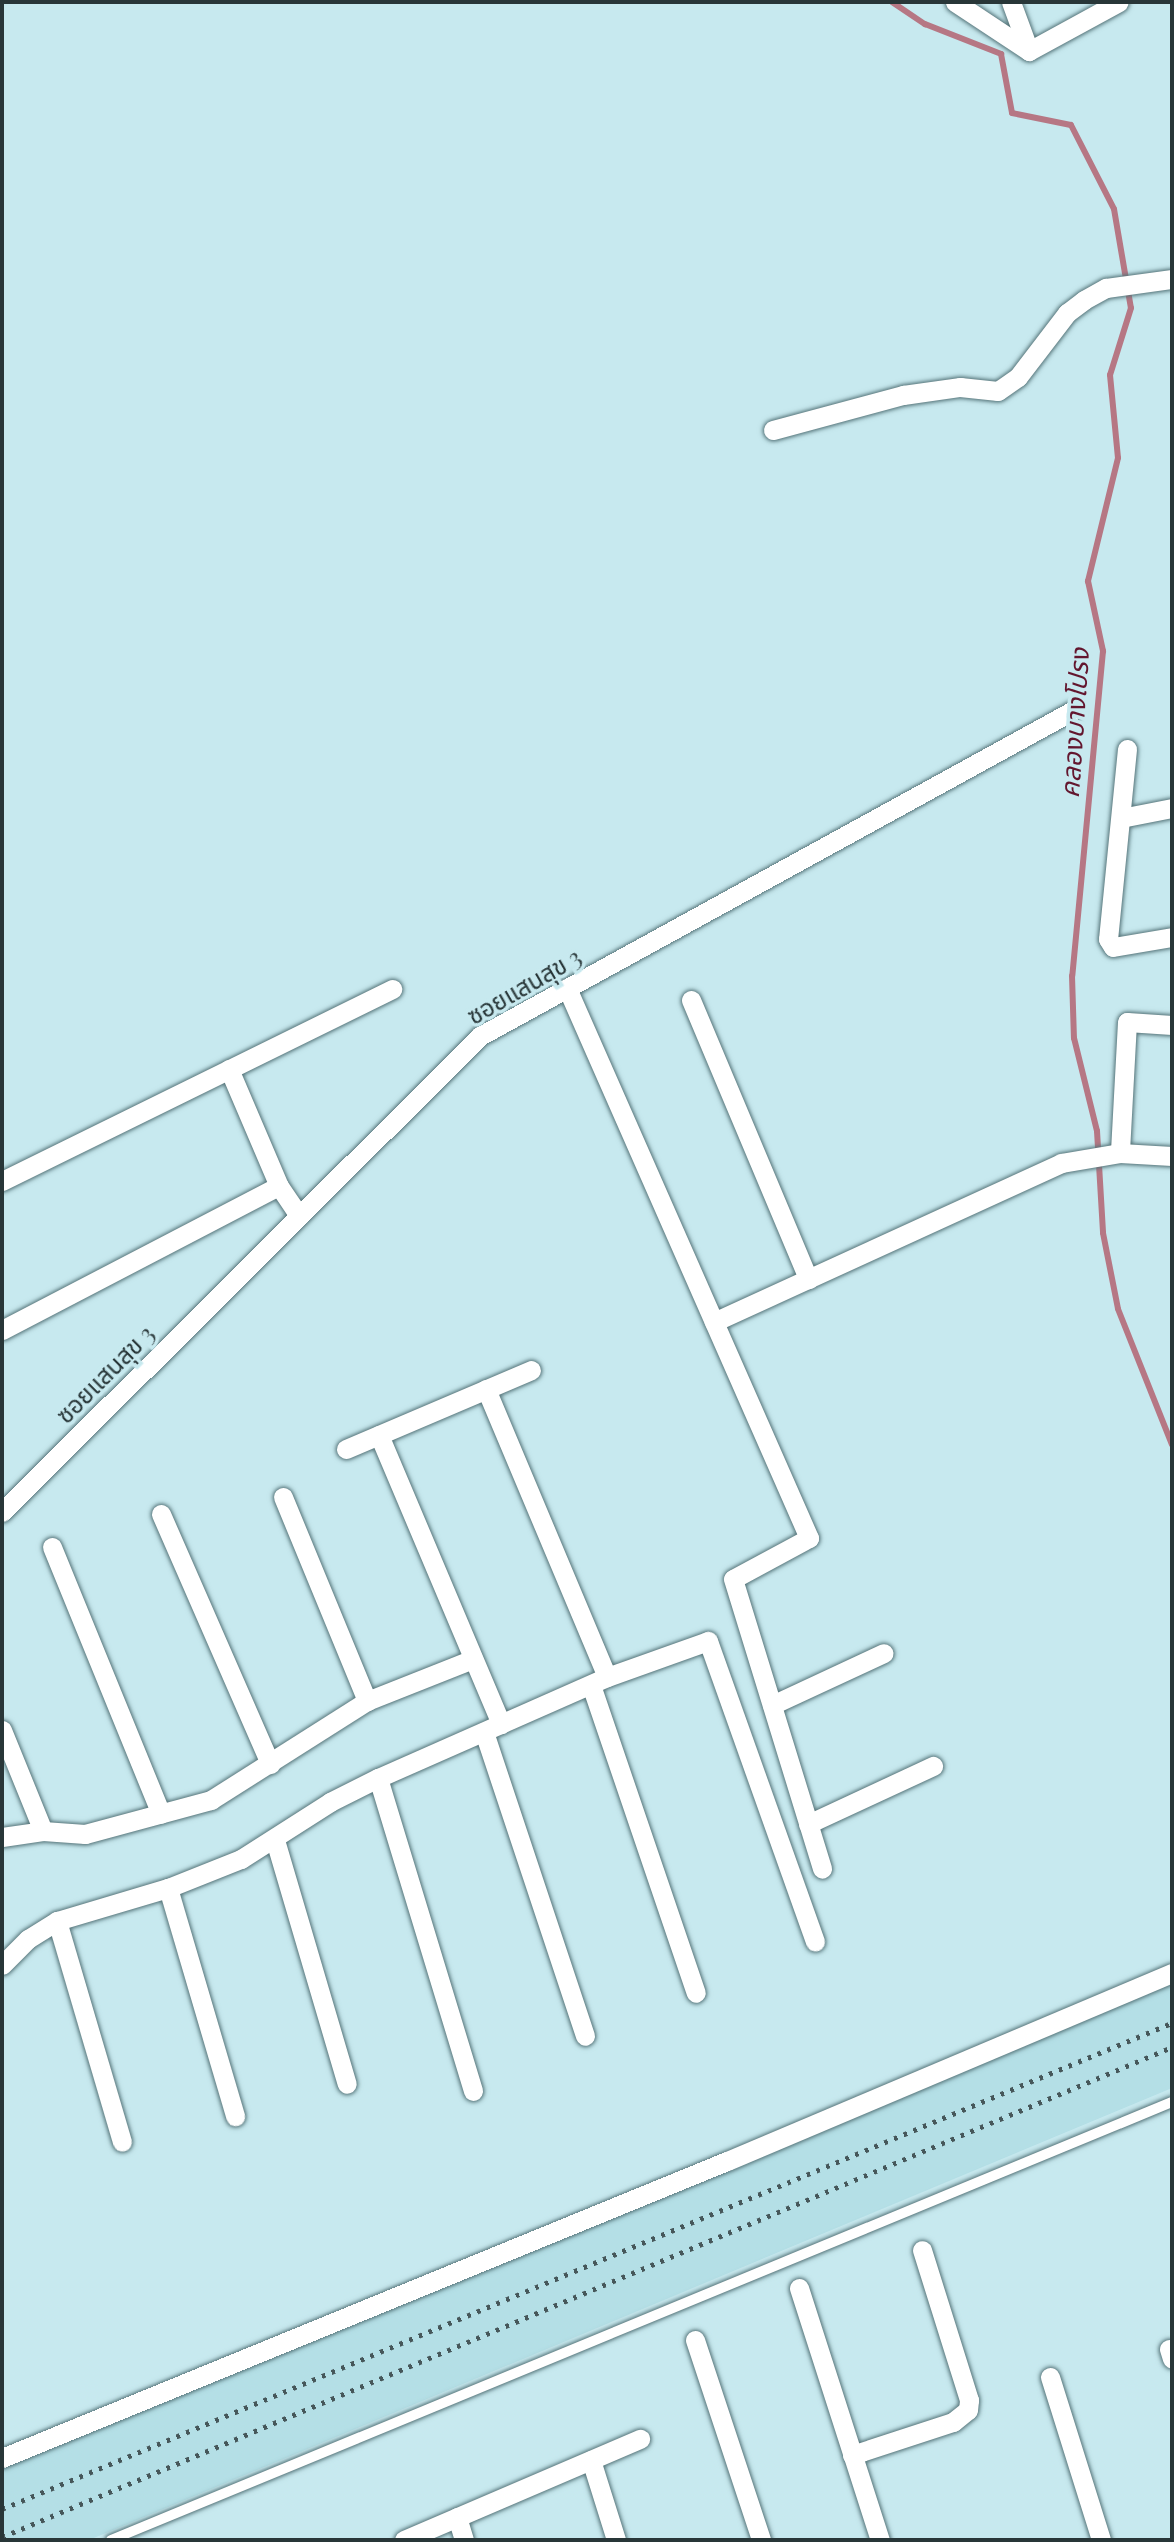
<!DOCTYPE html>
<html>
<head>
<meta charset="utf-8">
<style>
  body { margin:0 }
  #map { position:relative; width:1174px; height:2542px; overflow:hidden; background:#c7e9ef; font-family:"Playfair Display","Noto Sans Thai",serif }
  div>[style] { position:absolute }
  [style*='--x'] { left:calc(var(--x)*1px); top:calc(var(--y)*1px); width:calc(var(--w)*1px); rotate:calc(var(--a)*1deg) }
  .built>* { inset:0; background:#b4dfe6 }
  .stream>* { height:6px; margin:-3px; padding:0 3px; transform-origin:3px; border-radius:3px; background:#b67784 }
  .roads { filter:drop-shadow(0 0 2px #557479) drop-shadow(0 0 2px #557479) }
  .lane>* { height:10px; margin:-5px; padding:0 5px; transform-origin:5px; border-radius:5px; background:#fff }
  .street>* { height:19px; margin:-9.5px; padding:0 9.5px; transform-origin:9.5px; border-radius:9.5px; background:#fff }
  .rail>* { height:5px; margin-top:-2.5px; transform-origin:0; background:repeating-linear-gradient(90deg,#46575a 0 3.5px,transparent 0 10.5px) }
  span { translate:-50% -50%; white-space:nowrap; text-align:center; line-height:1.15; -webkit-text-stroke:7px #c7e9ef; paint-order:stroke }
  .street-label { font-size:24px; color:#283638 }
  .water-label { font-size:26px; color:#63162e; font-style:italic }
  .frame { position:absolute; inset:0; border:4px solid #283638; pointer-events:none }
</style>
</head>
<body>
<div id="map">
  <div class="built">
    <div style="clip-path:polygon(1172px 1978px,1172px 2088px,89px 2540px,2px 2540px,2px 2467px)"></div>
  </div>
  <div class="stream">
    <div style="--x:892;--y:2;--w:40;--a:34"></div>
    <div style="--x:925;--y:24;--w:82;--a:21.5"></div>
    <div style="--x:1001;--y:54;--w:60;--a:79.4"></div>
    <div style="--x:1012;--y:113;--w:60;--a:11.5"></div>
    <div style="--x:1071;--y:125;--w:94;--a:62.9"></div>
    <div style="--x:1114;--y:209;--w:100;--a:80.3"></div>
    <div style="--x:1131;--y:308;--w:70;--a:107.4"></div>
    <div style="--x:1110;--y:375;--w:83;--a:84.5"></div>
    <div style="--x:1118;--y:458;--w:127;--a:103.7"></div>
    <div style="--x:1088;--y:581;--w:72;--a:77.9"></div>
    <div style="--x:1103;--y:651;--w:326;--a:95.4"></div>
    <div style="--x:1072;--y:976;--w:62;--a:88.2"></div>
    <div style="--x:1074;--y:1038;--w:96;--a:76.1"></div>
    <div style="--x:1097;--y:1131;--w:102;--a:86.6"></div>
    <div style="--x:1103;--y:1233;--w:77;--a:78.8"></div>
    <div style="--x:1118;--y:1309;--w:146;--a:68.3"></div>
  </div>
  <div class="roads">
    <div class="lane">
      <div style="--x:111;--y:2540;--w:1148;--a:-22.43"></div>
    </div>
    <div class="street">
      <div style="--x:955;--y:2;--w:89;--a:33.5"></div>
      <div style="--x:1029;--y:51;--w:102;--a:-28.6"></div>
      <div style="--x:1011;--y:2;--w:52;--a:69.8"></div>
      <div style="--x:773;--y:430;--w:135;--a:-15.1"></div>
      <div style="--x:903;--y:395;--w:58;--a:-8"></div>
      <div style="--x:960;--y:387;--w:38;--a:6"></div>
      <div style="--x:998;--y:391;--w:24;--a:-35"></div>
      <div style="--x:1018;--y:377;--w:81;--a:-52.6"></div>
      <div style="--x:1067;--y:313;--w:21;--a:-37"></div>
      <div style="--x:1084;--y:300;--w:25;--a:-29"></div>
      <div style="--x:1106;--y:288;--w:67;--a:-7.8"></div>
      <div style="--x:1127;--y:749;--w:191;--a:95.7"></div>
      <div style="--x:1108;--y:939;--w:9;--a:58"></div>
      <div style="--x:1113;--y:947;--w:60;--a:-9.6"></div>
      <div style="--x:1121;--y:818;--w:52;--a:-11.1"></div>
      <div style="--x:567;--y:988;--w:601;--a:66.25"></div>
      <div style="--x:809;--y:1538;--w:86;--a:151.7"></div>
      <div style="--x:733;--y:1579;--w:303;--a:72.9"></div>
      <div style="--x:691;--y:1000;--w:303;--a:67.2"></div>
      <div style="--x:1172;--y:1025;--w:45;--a:-176.2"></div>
      <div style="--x:1127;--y:1022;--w:131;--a:93.1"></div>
      <div style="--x:1120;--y:1153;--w:52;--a:3.3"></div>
      <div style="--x:229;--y:1069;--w:127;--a:66.9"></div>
      <div style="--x:279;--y:1186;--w:36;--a:56"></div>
      <div style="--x:2;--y:1181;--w:435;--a:-26.2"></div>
      <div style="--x:714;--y:1322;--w:382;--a:-24.6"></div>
      <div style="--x:1061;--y:1163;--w:60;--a:-9.6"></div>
      <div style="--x:2;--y:1330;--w:312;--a:-27.5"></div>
      <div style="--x:486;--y:1389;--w:312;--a:67.2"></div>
      <div style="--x:379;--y:1435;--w:314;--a:67.1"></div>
      <div style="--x:346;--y:1449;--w:201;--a:-23.1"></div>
      <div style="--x:283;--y:1497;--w:221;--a:67.6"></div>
      <div style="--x:2;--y:1512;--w:675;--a:-44.88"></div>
      <div style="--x:480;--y:1036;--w:675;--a:-28.77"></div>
      <div style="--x:161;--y:1514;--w:273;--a:66.4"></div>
      <div style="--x:52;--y:1547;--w:288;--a:67.8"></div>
      <div style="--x:591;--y:1685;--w:325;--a:71.2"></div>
      <div style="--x:772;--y:1705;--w:123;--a:-24.9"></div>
      <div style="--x:2;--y:1730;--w:109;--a:67.9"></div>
      <div style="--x:484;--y:1732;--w:320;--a:71.6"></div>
      <div style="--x:378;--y:1778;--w:327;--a:73.1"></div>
      <div style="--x:808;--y:1824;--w:138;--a:-24.9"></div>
      <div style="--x:2;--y:1837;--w:41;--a:-8.3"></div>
      <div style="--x:43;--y:1831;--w:42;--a:4.1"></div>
      <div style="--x:85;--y:1834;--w:131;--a:-15.1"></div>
      <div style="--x:211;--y:1800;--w:185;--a:-32.4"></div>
      <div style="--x:367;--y:1701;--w:114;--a:-21.6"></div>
      <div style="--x:275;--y:1840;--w:254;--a:73.6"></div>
      <div style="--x:168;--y:1888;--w:238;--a:73.6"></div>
      <div style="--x:57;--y:1921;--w:230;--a:73.6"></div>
      <div style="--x:2;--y:1965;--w:37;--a:-45"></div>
      <div style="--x:28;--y:1939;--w:34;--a:-32"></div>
      <div style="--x:57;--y:1921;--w:116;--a:-16.6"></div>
      <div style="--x:168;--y:1888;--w:79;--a:-21.7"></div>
      <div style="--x:241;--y:1859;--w:106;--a:-32.6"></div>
      <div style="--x:330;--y:1802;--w:54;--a:-26.6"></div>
      <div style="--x:378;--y:1778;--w:250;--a:-23.8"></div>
      <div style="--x:607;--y:1677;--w:107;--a:-19.6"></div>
      <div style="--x:708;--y:1641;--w:319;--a:70.4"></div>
      <div style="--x:799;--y:2288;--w:265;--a:72.2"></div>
      <div style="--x:695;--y:2340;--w:211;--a:71.7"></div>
      <div style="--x:1169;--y:2349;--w:10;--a:73"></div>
      <div style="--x:1050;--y:2377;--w:171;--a:72.6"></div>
      <div style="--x:852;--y:2455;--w:106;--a:-18.1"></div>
      <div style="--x:953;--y:2422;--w:19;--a:-39"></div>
      <div style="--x:968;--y:2410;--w:10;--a:-84"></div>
      <div style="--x:969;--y:2400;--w:157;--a:-107.4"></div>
      <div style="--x:2;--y:2458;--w:783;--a:-22.28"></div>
      <div style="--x:727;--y:2161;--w:483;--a:-22.9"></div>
      <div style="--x:591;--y:2460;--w:84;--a:72.6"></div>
      <div style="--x:457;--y:2517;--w:24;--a:73"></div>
      <div style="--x:404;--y:2540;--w:257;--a:-23.2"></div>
    </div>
  </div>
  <div class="rail">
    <div style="--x:2;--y:2509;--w:1267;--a:-22.56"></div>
    <div style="--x:2;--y:2537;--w:1268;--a:-22.72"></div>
  </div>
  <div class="street-label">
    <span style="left:524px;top:986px;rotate:-30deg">ซอยแสนสุข 3</span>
    <span style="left:105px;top:1374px;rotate:-45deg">ซอยแสนสุข 3</span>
  </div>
  <div class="water-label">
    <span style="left:1074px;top:723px;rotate:-86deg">คลองบางโปรง</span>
  </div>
  <div class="frame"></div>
</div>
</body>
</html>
